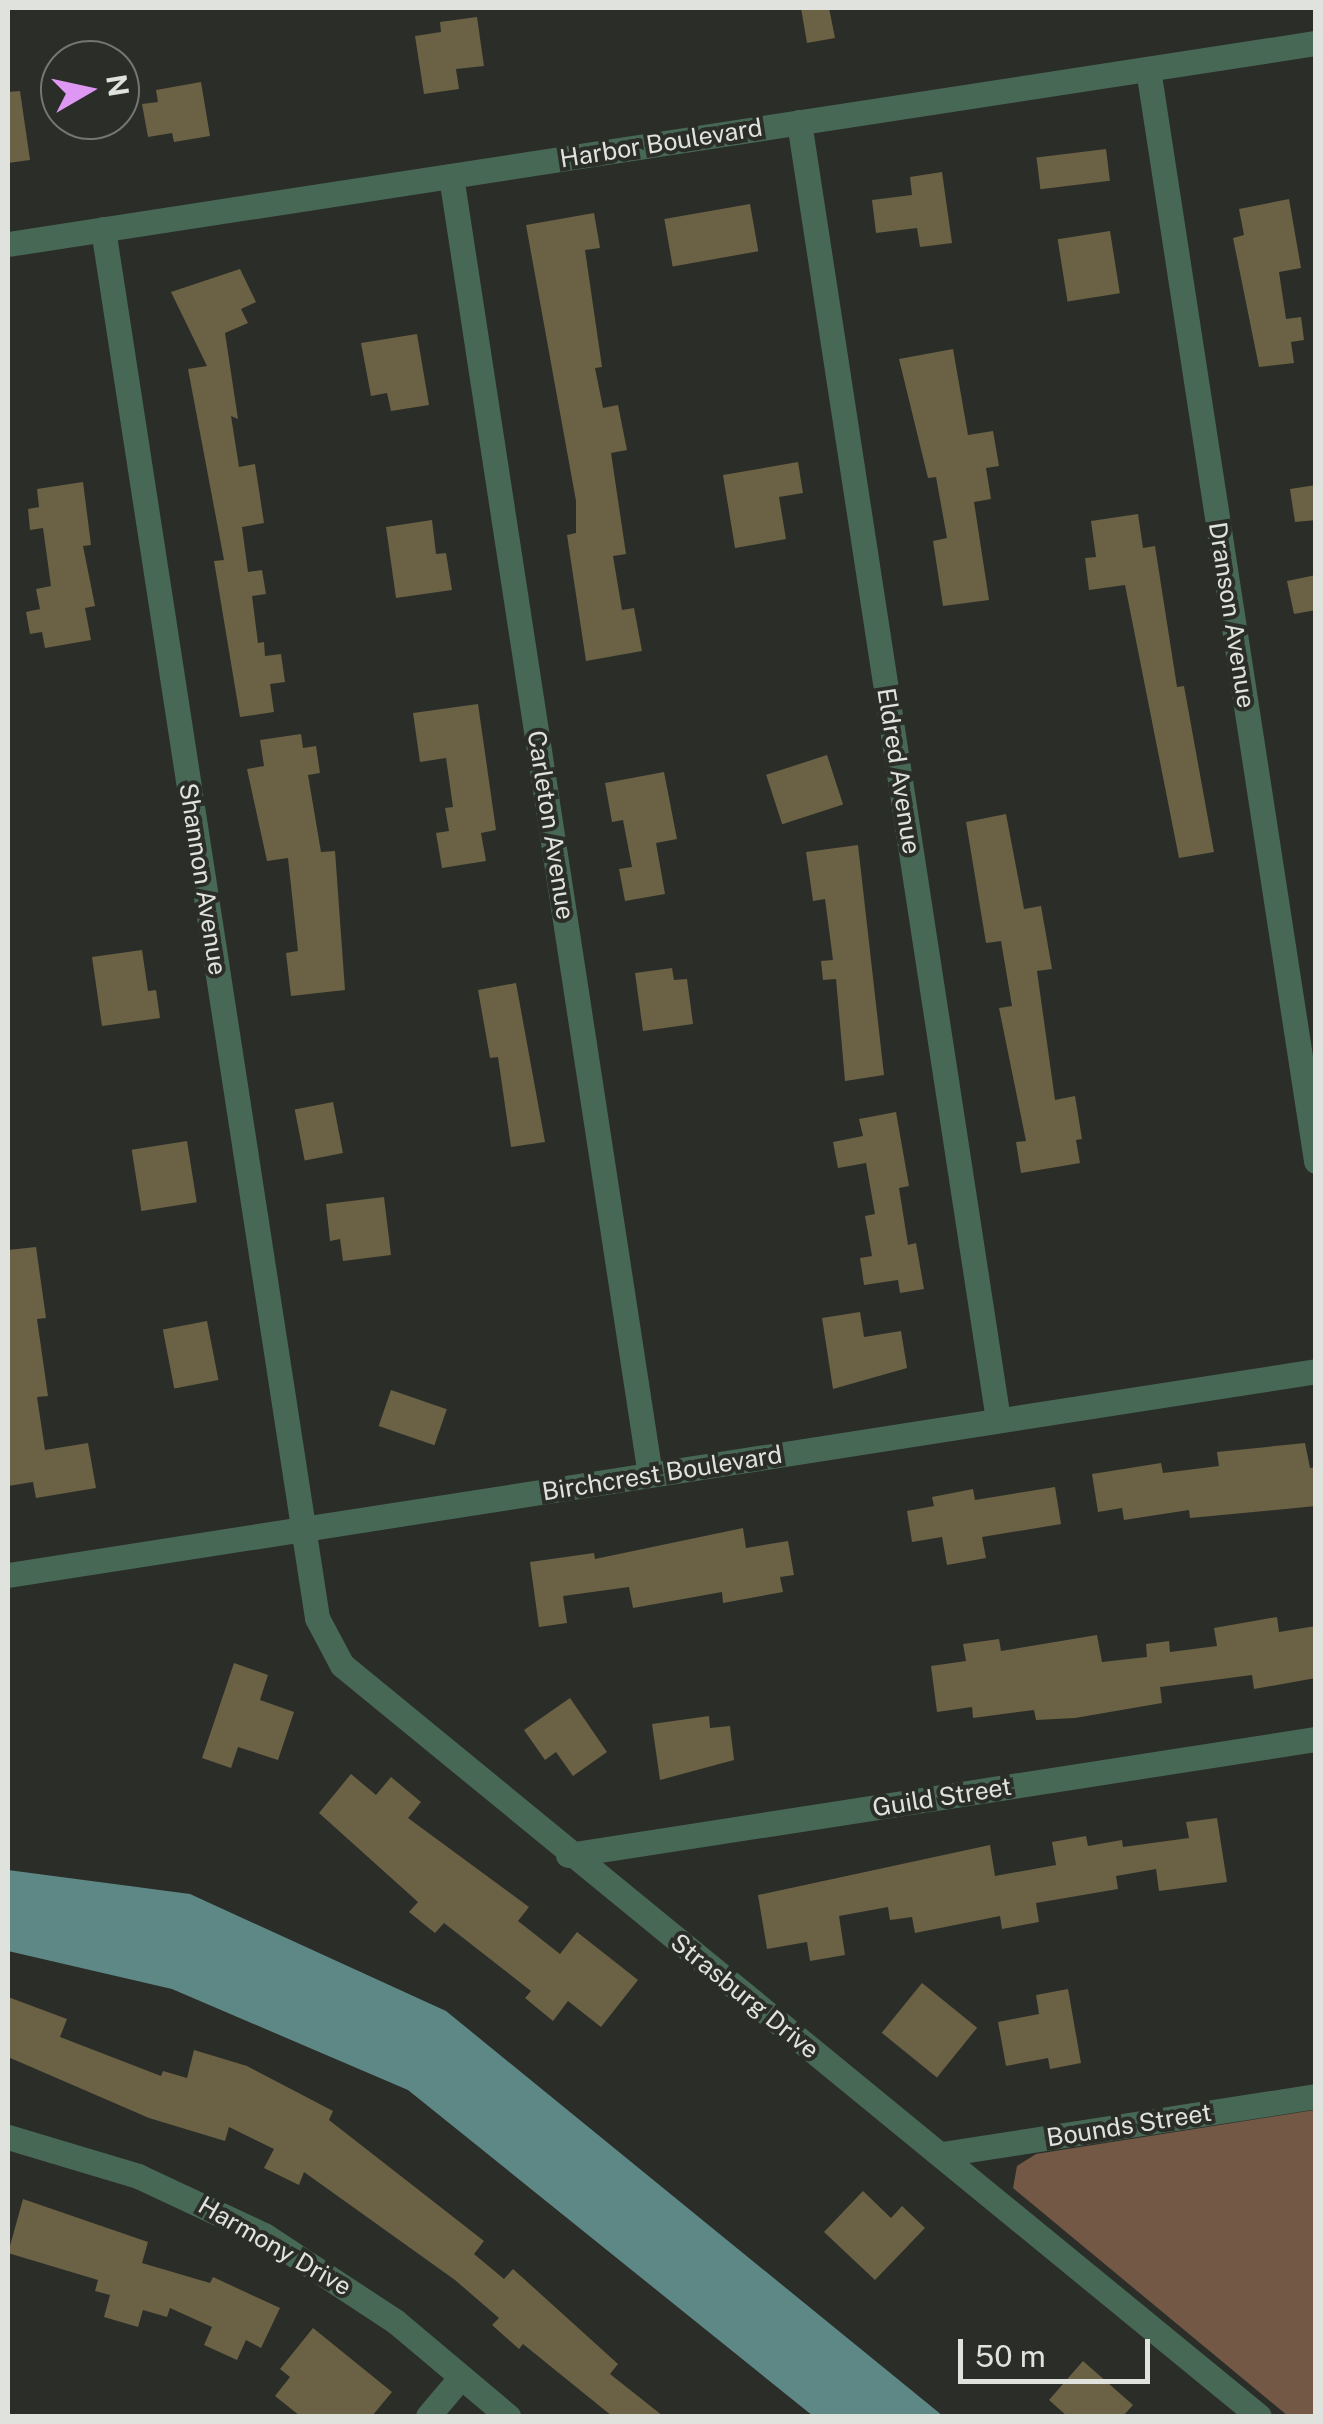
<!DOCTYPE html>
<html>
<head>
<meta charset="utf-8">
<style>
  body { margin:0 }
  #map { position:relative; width:1323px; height:2424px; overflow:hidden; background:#2b2e28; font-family:"Public Sans",sans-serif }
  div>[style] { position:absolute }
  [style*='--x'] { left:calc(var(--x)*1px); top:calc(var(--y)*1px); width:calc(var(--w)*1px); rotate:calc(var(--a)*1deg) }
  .forest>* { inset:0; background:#735945 }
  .water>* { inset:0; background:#5e8886 }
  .building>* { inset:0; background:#6b6144; transform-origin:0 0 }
  .minor>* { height:25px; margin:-12.5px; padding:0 12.5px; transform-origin:12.5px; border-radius:12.5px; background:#486856 }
  .tertiary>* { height:25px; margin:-12.5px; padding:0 12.5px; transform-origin:12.5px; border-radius:12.5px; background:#486856 }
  span { translate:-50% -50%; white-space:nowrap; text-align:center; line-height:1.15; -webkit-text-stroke:8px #2b2e28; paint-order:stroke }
  .street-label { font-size:25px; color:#e0e2de }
  .frame { position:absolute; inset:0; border:10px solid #e0e2de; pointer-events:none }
  .north { position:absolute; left:40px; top:40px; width:100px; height:100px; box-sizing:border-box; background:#2b2e28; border:2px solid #737671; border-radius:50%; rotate:81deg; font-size:28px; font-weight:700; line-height:40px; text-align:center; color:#e0e2de }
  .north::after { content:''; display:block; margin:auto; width:35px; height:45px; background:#de98f3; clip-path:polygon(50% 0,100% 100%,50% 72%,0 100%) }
  .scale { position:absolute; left:958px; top:2339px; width:192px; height:45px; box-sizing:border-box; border:5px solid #e0e2de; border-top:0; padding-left:12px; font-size:30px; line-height:35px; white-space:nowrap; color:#e0e2de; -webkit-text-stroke:8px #2b2e28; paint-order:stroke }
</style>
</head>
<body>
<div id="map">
  <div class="forest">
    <div style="clip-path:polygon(1315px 2110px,1315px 2416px,1288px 2416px,1013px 2188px,1017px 2166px,1036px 2154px)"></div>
  </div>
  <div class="water">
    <div style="clip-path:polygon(8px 1870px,190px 1894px,446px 2011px,943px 2416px,813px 2416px,408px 2090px,172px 1989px,8px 1951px)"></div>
  </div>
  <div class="building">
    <div style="clip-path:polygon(801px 8px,829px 8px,835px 38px,807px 43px)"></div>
    <div style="clip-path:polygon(477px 17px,484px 66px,456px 69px,459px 89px,424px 94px,415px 36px,441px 32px,440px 22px)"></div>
    <div style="clip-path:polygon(201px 82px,210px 136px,174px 142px,172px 133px,148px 137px,142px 104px,158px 102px,156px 90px)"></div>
    <div style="clip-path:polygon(20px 91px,30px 160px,8px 163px,8px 92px)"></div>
    <div style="left:1106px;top:149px;width:32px;height:70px;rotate:83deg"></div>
    <div style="clip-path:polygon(942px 172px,952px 243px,920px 247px,917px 228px,876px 233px,872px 200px,912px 195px,910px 177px)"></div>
    <div style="clip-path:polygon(1289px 199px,1301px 268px,1279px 272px,1286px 319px,1301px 317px,1304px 340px,1291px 342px,1294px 363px,1259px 367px,1233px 238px,1244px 235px,1239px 209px)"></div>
    <div style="left:750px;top:204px;width:48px;height:87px;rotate:80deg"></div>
    <div style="clip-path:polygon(594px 213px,600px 248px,585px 250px,602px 367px,595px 368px,603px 408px,618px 405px,627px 450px,611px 453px,626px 554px,613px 556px,622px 610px,634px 608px,642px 651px,586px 661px,567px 535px,576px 533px,576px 501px,526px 225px)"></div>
    <div style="left:1110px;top:231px;width:63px;height:53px;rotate:81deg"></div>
    <div style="clip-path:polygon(240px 269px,256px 302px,241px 309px,248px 323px,225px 333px,238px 419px,231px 416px,239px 467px,255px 464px,264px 523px,242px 527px,248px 572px,262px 570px,266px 594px,252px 596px,258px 643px,264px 642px,265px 656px,281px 654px,285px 682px,270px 684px,274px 712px,240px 717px,214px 561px,224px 560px,188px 369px,207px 366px,171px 292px)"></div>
    <div style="clip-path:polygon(417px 334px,429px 405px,391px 411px,387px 393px,371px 396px,361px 343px)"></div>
    <div style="clip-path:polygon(953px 349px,968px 435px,993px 431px,999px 466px,986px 468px,991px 499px,974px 502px,989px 600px,943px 606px,933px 541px,947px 538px,936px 477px,928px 478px,899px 359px)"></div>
    <div style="clip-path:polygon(798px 462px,803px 493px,779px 497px,786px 539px,735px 548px,723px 475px)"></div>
    <div style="clip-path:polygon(83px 482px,91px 545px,83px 546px,95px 606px,85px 608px,91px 640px,45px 648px,42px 632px,30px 634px,26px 612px,40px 609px,36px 589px,51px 586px,43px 528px,30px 530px,28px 509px,39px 507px,37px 489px)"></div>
    <div style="clip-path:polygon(1316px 485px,1316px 520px,1295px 522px,1290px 489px)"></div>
    <div style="clip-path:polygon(1138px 514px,1143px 548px,1155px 546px,1177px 687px,1184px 686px,1214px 852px,1179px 858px,1125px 585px,1089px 590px,1085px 558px,1096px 557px,1091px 521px)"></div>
    <div style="clip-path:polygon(432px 520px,436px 554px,446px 553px,452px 590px,396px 598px,386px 527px)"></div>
    <div style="clip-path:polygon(1316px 575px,1316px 610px,1294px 614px,1287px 581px)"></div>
    <div style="clip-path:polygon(478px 704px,496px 830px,481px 833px,486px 861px,442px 868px,436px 833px,449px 831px,445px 808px,453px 807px,446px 758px,420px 762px,413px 713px)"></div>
    <div style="clip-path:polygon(301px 734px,303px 748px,316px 746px,320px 773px,308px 775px,321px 852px,335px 851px,345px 990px,291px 996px,286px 953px,298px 951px,288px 858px,267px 861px,247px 769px,264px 766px,260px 740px)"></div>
    <div style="left:827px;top:755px;width:52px;height:64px;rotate:72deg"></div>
    <div style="clip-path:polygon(664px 772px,677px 839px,656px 843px,665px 894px,625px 901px,619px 869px,632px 867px,623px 820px,612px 822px,605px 783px)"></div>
    <div style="clip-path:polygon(1006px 814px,1024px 909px,1041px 906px,1052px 969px,1037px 971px,1055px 1100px,1075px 1096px,1082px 1139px,1076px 1140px,1080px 1163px,1021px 1173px,1016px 1142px,1026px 1141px,999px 1008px,1012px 1006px,1001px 941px,986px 943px,966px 822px)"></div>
    <div style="clip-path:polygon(858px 845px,884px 1075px,845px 1081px,836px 979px,823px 980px,821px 961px,833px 960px,825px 899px,813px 901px,806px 852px)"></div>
    <div style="clip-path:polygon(142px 950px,148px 991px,156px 990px,160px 1018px,102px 1026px,92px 957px)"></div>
    <div style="clip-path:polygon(672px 968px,674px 980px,687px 979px,693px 1024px,643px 1031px,635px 973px)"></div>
    <div style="clip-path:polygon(516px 983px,545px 1142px,511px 1147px,498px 1057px,490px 1058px,478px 990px)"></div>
    <div style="left:333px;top:1102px;width:52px;height:39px;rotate:79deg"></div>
    <div style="clip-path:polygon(896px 1112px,909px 1186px,899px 1188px,908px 1245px,916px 1243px,924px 1289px,900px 1293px,898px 1280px,864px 1285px,860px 1258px,872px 1256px,865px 1216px,875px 1214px,866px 1163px,838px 1168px,833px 1142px,863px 1136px,859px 1119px)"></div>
    <div style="left:187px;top:1141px;width:62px;height:56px;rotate:81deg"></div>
    <div style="clip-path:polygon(384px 1197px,391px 1255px,343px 1261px,340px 1239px,330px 1241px,326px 1204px)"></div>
    <div style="clip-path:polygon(36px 1247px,46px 1318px,37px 1319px,48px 1396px,37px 1397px,45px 1450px,88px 1443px,96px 1488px,36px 1498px,33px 1482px,8px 1486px,8px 1250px)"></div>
    <div style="clip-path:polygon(860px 1312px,864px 1337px,901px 1331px,907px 1368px,833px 1389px,822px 1318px)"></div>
    <div style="left:207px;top:1321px;width:60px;height:45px;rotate:79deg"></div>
    <div style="left:391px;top:1390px;width:59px;height:38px;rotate:19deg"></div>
    <div style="clip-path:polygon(1305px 1443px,1310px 1468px,1316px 1467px,1316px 1506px,1190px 1518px,1189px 1510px,1124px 1520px,1122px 1508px,1098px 1512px,1092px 1474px,1161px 1463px,1163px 1473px,1219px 1466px,1217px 1452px)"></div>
    <div style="clip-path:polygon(1055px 1487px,1061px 1524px,982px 1537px,986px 1558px,947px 1565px,942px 1537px,912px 1542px,907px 1511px,934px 1506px,932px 1497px,973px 1489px,975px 1500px)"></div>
    <div style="clip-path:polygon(743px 1528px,746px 1548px,788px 1541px,794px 1575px,780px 1577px,783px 1592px,723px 1603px,722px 1592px,633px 1608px,629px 1587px,563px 1596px,567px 1623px,539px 1627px,530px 1562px,594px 1553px,595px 1559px)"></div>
    <div style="clip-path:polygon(1277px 1617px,1279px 1632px,1316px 1626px,1316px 1678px,1254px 1689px,1252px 1675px,1160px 1687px,1162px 1703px,1075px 1718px,1036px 1720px,1034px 1710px,973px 1718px,972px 1707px,937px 1712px,931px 1666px,966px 1661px,963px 1644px,999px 1639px,1001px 1651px,1097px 1635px,1102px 1662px,1147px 1657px,1146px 1644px,1169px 1641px,1170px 1652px,1217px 1646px,1214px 1628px)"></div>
    <div style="clip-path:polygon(234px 1663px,268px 1675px,260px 1700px,294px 1712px,278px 1760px,238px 1747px,231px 1768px,202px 1758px)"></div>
    <div style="clip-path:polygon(570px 1698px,607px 1752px,573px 1776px,556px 1752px,545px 1760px,524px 1730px)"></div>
    <div style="clip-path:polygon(709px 1716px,710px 1728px,730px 1726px,734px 1760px,660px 1780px,652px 1724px)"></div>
    <div style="clip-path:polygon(351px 1774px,376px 1795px,391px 1777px,421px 1802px,408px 1818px,529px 1907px,518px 1921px,560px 1954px,577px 1932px,638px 1980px,601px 2027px,568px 2001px,553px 2021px,525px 1998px,531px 1991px,444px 1923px,435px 1933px,409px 1912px,418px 1902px,319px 1813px)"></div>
    <div style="clip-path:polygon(1217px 1818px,1227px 1882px,1159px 1891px,1156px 1869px,1116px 1876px,1118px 1889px,1036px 1903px,1039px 1922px,1002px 1929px,1000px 1916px,915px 1933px,912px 1917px,890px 1920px,888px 1907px,839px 1916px,845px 1955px,810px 1961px,807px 1942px,767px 1949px,758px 1895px,990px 1845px,995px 1876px,1056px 1865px,1052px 1842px,1086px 1836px,1088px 1846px,1122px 1840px,1123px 1847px,1189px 1838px,1186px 1822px)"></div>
    <div style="left:922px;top:1983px;width:71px;height:64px;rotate:39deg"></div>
    <div style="clip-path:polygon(1068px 1989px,1081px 2063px,1050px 2069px,1048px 2058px,1006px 2066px,998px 2022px,1039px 2014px,1036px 1995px)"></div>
    <div style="clip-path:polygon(8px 1997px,67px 2019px,60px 2037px,161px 2076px,163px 2071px,187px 2078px,194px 2050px,247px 2066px,333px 2111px,329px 2120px,484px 2241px,474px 2254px,504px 2279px,513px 2269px,618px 2364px,610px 2374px,663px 2416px,612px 2416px,523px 2344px,519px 2349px,492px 2325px,499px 2318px,455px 2280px,304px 2172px,299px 2185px,264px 2168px,274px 2149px,229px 2127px,225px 2141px,149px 2118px,8px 2057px)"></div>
    <div style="clip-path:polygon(863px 2191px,891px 2218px,902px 2206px,925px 2228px,875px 2280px,824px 2232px)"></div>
    <div style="clip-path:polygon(23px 2199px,148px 2242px,142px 2263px,210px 2283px,213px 2277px,280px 2308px,261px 2348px,246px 2340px,237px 2360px,204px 2345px,212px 2327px,170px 2308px,167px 2317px,143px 2310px,138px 2327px,104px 2317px,110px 2295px,95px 2291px,98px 2280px,8px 2253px)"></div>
    <div style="clip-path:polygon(313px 2328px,392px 2392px,372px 2416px,300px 2416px,275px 2396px,290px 2377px,280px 2369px)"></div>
    <div style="clip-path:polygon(1083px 2361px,1133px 2405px,1123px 2416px,1067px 2416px,1049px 2400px)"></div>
  </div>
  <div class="minor">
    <div style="--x:1148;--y:69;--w:1105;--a:81.25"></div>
    <div style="--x:799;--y:122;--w:1313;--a:81.28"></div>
    <div style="--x:451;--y:176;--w:1314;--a:81.29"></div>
    <div style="--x:103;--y:229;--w:1405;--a:81.24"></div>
    <div style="--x:317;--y:1618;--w:53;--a:62"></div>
    <div style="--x:342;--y:1665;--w:1185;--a:39.32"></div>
    <div style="--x:8;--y:1575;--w:1324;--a:-8.86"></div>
    <div style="--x:568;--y:1855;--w:757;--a:-8.82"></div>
    <div style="--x:8;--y:2137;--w:136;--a:16.7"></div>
    <div style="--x:138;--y:2176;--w:139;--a:25.1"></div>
    <div style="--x:264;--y:2235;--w:157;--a:33.3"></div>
    <div style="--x:395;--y:2321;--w:148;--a:40.1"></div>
    <div style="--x:942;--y:2154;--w:378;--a:-8.8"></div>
    <div style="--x:428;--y:2416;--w:51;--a:-49.8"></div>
  </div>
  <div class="tertiary">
    <div style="--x:8;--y:244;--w:1323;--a:-8.74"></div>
  </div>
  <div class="street-label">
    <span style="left:661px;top:143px;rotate:-9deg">Harbor Boulevard</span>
    <span style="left:1232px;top:615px;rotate:81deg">Dranson Avenue</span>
    <span style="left:899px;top:771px;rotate:81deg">Eldred Avenue</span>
    <span style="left:551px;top:825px;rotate:81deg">Carleton Avenue</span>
    <span style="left:203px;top:879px;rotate:81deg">Shannon Avenue</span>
    <span style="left:662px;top:1473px;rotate:-9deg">Birchcrest Boulevard</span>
    <span style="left:942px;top:1797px;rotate:-9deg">Guild Street</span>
    <span style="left:745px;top:1996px;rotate:39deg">Strasburg Drive</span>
    <span style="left:1129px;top:2125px;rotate:-9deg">Bounds Street</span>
    <span style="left:275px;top:2246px;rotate:30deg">Harmony Drive</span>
  </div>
  <div class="frame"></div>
  <div class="north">N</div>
  <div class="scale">50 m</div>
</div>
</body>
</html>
